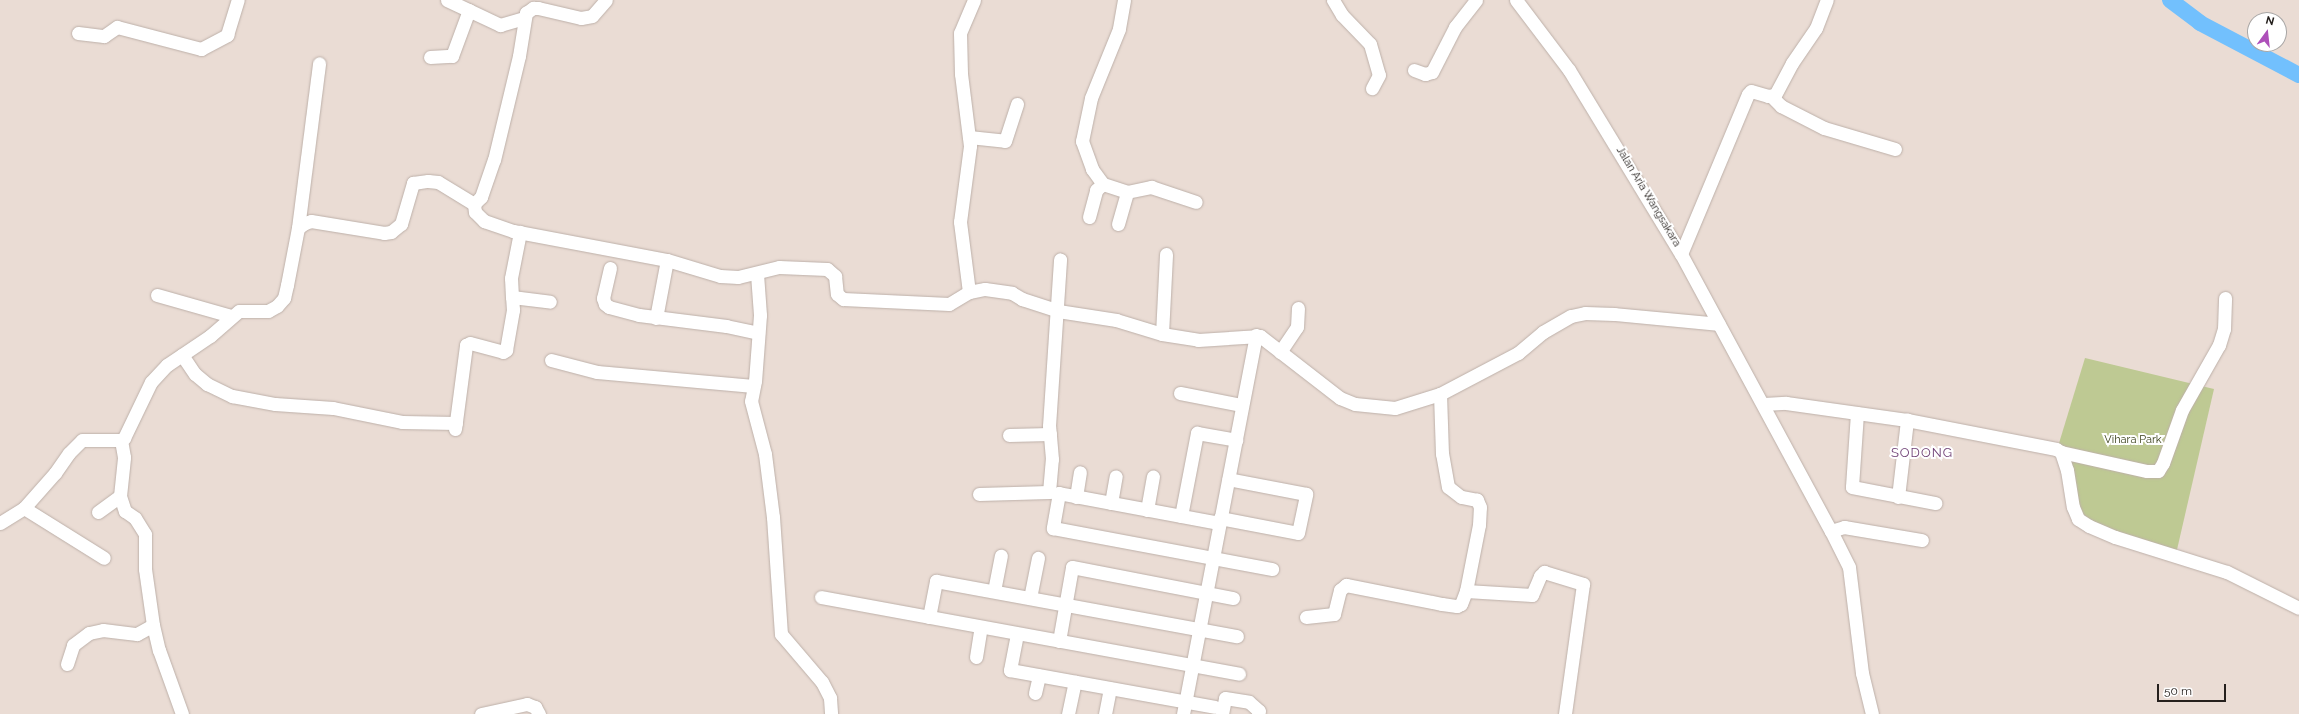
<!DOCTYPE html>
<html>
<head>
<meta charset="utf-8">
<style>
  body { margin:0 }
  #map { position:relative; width:2299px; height:714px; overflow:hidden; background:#eadcd4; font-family:Raleway,sans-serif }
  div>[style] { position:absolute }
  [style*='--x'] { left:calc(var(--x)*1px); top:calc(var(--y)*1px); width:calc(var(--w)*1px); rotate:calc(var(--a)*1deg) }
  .green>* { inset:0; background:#bec993 }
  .river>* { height:16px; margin:-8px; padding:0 8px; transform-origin:8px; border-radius:8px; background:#72c0fd }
  .roads { filter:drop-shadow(0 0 1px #bdb0a9) drop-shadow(0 0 1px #bdb0a9) }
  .minor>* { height:13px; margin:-6.5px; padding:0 6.5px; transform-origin:6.5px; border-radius:6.5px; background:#fff }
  span { translate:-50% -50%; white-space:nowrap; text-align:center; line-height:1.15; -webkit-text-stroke:4px #fff; paint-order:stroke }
  .street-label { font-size:11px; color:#25201d }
  .park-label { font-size:11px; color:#373d17 }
  .quarter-label { font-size:13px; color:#6f4075; letter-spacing:1px }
  .north { position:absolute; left:2247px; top:12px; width:40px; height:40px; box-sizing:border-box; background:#fff; border:1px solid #a8a6a5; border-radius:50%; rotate:15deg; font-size:11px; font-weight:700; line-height:16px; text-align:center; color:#25201d }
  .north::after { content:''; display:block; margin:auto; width:14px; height:18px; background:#ae50ba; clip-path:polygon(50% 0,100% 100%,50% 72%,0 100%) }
  .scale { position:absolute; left:2157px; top:684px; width:69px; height:18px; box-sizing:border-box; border:2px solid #25201d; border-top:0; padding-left:5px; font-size:12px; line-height:14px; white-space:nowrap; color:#25201d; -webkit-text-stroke:3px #fff; paint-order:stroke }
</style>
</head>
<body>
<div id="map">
  <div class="green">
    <div style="clip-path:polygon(2085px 358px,2214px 389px,2176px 554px,2079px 518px,2056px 453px)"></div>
  </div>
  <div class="river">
    <div style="--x:2170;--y:0;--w:38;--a:37"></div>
    <div style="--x:2200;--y:23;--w:112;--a:27.7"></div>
  </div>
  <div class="roads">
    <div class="minor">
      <div style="--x:447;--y:0;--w:59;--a:25.3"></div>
      <div style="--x:500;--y:25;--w:25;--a:-16"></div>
      <div style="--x:1124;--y:0;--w:29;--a:100"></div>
      <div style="--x:1119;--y:29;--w:74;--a:112.1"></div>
      <div style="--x:1091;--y:98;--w:44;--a:101.8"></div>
      <div style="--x:1082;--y:141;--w:30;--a:70"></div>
      <div style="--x:1092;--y:169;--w:19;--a:54"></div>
      <div style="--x:1103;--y:184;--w:25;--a:18"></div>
      <div style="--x:1127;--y:192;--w:25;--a:-12"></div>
      <div style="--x:1151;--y:187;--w:47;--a:18.4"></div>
      <div style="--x:1333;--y:0;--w:17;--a:59"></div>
      <div style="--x:1342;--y:15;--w:40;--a:46"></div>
      <div style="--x:1370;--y:44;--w:32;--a:74"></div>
      <div style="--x:1379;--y:75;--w:15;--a:118"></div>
      <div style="--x:1516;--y:0;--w:88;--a:52.9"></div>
      <div style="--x:1569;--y:70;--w:215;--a:58.7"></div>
      <div style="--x:1681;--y:254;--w:315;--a:61.6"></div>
      <div style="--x:1831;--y:531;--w:40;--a:63.4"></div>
      <div style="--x:1849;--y:567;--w:107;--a:83"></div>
      <div style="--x:1862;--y:673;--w:42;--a:76.3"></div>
      <div style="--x:78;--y:33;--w:26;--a:7"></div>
      <div style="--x:104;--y:36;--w:16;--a:-35"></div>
      <div style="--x:117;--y:27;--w:87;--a:14.7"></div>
      <div style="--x:201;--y:49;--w:30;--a:-28"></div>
      <div style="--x:227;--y:35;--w:37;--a:-73"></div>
      <div style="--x:430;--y:57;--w:22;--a:-3"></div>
      <div style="--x:452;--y:56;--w:49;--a:-69.7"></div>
      <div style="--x:1414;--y:70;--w:12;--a:20"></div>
      <div style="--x:1425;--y:74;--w:7;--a:-16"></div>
      <div style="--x:1432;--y:72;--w:51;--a:-62.9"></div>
      <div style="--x:1455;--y:27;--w:34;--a:-52"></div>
      <div style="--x:1772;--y:97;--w:13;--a:45"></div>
      <div style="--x:1781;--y:106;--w:48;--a:27.1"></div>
      <div style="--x:1824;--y:128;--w:74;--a:16.5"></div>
      <div style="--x:969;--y:137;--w:36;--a:6"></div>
      <div style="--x:1005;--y:141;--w:39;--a:-72"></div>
      <div style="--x:474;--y:204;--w:8;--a:83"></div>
      <div style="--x:475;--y:212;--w:13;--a:45"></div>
      <div style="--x:484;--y:221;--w:31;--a:19"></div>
      <div style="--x:513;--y:231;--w:157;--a:10.7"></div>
      <div style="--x:667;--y:260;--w:55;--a:16.8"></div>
      <div style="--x:720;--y:276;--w:18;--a:3"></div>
      <div style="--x:738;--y:277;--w:42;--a:-13.7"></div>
      <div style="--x:779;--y:267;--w:48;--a:2.4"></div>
      <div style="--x:827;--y:269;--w:11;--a:41"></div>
      <div style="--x:835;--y:276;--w:18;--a:84"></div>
      <div style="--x:837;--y:294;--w:8;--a:40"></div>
      <div style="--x:843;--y:299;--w:106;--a:2.7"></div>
      <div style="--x:949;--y:304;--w:23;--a:-31"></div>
      <div style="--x:969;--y:292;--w:16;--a:-11"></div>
      <div style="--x:985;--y:289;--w:27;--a:8"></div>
      <div style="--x:1012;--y:293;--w:12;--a:31"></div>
      <div style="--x:1022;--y:299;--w:38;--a:18"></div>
      <div style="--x:1058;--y:311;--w:59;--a:8.8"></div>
      <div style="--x:1116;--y:320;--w:48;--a:16.9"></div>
      <div style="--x:1162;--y:334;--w:36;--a:9"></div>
      <div style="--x:1198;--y:340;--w:62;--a:-3.7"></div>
      <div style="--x:1260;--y:336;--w:101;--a:37.8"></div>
      <div style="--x:1340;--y:398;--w:16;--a:22"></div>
      <div style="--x:1355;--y:404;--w:40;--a:5.7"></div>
      <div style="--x:1395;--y:408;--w:47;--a:-17.3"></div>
      <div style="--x:1089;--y:217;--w:28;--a:-75"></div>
      <div style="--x:1096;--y:190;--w:9;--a:-41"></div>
      <div style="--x:1118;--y:224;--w:33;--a:-74"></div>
      <div style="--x:298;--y:228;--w:166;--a:-82.7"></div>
      <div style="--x:1681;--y:254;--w:173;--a:-67.3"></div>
      <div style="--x:1748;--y:94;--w:4;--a:-45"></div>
      <div style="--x:1751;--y:91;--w:18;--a:16"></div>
      <div style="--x:1768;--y:96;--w:7;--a:-8"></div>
      <div style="--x:1775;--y:95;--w:36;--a:-62"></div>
      <div style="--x:1792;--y:63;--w:42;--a:-55.6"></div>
      <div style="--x:1816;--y:28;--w:30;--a:-69"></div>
      <div style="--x:610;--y:268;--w:31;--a:103"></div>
      <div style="--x:603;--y:298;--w:6;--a:72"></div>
      <div style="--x:605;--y:304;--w:5;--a:37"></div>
      <div style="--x:609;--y:307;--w:31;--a:15"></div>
      <div style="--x:639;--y:315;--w:88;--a:7.2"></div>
      <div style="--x:726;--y:326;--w:33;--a:12"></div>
      <div style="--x:757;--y:274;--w:41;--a:85.8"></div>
      <div style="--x:760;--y:315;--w:66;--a:94.3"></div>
      <div style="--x:755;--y:381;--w:20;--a:101"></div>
      <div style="--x:751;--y:401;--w:55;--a:75.2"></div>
      <div style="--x:765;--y:454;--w:64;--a:82.8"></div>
      <div style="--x:773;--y:517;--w:117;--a:86.1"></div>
      <div style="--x:781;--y:634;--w:63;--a:49.5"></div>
      <div style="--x:822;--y:682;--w:18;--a:63"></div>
      <div style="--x:830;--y:698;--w:16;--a:86"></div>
      <div style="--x:969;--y:292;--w:71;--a:-97.3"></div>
      <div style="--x:960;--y:222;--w:77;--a:-82.5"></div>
      <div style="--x:970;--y:146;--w:73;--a:-97.1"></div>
      <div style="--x:961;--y:74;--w:41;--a:-91.4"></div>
      <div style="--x:960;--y:33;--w:36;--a:-67"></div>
      <div style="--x:157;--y:295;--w:77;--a:15.8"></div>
      <div style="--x:512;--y:297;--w:19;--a:-93"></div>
      <div style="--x:511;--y:278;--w:47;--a:-78.9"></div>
      <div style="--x:656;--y:318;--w:59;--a:-79.3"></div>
      <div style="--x:1162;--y:334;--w:80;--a:-87.1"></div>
      <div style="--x:1280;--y:352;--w:30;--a:-56"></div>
      <div style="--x:1297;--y:327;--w:19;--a:-87"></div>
      <div style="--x:182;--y:355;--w:23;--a:56"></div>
      <div style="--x:195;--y:374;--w:16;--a:40"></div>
      <div style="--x:207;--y:384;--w:28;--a:26"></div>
      <div style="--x:232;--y:396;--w:44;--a:10.5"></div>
      <div style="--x:275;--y:404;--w:58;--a:3.9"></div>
      <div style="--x:333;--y:408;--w:70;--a:11.5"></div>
      <div style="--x:402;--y:422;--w:54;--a:1.1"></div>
      <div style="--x:551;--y:360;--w:48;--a:14.6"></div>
      <div style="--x:597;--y:372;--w:157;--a:5.1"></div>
      <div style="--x:1180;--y:393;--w:63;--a:11"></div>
      <div style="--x:1764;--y:404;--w:22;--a:-3"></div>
      <div style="--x:1786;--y:403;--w:122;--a:8"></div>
      <div style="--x:1907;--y:420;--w:152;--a:11"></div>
      <div style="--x:2056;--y:449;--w:6;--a:31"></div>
      <div style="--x:2061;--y:452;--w:19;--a:72"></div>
      <div style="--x:2067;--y:470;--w:37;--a:81"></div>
      <div style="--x:2073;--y:507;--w:13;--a:67"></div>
      <div style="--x:2078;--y:519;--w:13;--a:32"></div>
      <div style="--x:2089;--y:526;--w:28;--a:23"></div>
      <div style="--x:2115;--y:537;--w:117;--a:17.4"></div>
      <div style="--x:2227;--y:572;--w:80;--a:26.6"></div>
      <div style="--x:1857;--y:413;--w:74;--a:93.9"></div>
      <div style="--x:1852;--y:487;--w:85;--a:10.9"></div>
      <div style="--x:455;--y:429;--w:85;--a:-82.5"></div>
      <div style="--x:466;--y:345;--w:4;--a:-27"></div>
      <div style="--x:470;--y:343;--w:34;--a:15"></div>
      <div style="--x:503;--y:352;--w:4;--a:-34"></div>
      <div style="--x:506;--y:350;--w:41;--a:-80.1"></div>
      <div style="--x:513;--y:310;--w:13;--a:-94"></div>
      <div style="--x:512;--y:297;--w:38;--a:7"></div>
      <div style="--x:1009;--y:435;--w:41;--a:-1.4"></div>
      <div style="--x:2061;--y:452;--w:88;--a:12.5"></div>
      <div style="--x:2147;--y:471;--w:11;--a:0"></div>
      <div style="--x:2158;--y:471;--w:9;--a:-58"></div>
      <div style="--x:2163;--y:463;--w:56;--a:-70.3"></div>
      <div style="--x:2182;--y:410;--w:75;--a:-60.4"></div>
      <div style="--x:2219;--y:345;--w:17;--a:-73"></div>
      <div style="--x:2224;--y:329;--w:31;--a:-88"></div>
      <div style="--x:979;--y:494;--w:70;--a:-1.6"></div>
      <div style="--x:1049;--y:492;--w:33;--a:-85"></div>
      <div style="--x:1052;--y:459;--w:33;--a:-95"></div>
      <div style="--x:1049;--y:426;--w:167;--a:-86.2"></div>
      <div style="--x:120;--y:496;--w:16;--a:72"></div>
      <div style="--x:125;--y:511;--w:12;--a:35"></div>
      <div style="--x:135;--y:518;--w:19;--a:58"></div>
      <div style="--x:145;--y:534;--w:35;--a:90"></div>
      <div style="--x:145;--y:569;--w:57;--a:81.9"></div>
      <div style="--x:153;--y:625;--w:26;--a:77"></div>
      <div style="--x:159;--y:650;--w:68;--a:70.2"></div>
      <div style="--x:1076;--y:497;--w:25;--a:-81"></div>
      <div style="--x:1898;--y:497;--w:78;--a:-83.3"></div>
      <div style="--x:1111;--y:503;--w:27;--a:-80"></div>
      <div style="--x:24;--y:508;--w:94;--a:32"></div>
      <div style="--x:1147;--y:510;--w:34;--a:-80"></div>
      <div style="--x:98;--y:512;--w:27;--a:-36"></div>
      <div style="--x:120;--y:496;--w:39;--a:-84"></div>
      <div style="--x:124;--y:457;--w:17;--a:-100"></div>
      <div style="--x:1181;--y:516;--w:85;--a:-79.1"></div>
      <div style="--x:1197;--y:433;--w:40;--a:10"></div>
      <div style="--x:1220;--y:518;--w:79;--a:10.9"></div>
      <div style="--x:1298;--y:533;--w:40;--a:-78"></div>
      <div style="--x:1306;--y:494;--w:79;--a:-169.1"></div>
      <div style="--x:0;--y:523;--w:28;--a:-32"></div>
      <div style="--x:24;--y:508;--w:47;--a:-48.5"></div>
      <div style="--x:55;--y:473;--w:24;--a:-55"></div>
      <div style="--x:69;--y:453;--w:18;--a:-45"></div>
      <div style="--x:82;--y:440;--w:39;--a:0"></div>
      <div style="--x:121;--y:440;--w:4;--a:-34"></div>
      <div style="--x:124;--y:438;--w:62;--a:-64.3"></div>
      <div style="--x:151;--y:382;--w:23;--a:-47"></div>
      <div style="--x:167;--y:365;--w:52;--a:-34"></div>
      <div style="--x:210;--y:336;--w:38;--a:-41"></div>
      <div style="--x:239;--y:311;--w:29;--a:0"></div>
      <div style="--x:268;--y:311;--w:10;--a:-29"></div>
      <div style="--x:277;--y:306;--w:11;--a:-49"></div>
      <div style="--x:284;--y:298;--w:13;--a:-77"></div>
      <div style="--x:287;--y:285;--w:58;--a:-79.1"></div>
      <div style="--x:298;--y:228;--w:9;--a:-36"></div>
      <div style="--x:305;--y:223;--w:6;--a:-18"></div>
      <div style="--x:311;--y:221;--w:74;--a:9.3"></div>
      <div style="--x:384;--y:233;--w:7;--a:-8"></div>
      <div style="--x:391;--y:232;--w:13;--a:-39"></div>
      <div style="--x:401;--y:224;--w:43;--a:-73.7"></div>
      <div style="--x:413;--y:183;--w:15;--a:-8"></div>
      <div style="--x:428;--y:181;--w:10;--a:6"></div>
      <div style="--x:438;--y:182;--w:42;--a:31.4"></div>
      <div style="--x:474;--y:204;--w:10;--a:-45"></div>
      <div style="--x:481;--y:197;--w:39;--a:-71"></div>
      <div style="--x:494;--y:160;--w:107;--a:-76.5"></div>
      <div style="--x:519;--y:56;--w:44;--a:-80.8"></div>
      <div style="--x:526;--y:13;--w:9;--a:-36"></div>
      <div style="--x:533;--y:8;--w:5;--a:0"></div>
      <div style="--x:538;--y:8;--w:44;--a:13.1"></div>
      <div style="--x:581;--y:18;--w:11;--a:-10"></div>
      <div style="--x:592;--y:16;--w:21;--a:-49"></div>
      <div style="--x:1219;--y:523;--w:163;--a:-169.4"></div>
      <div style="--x:1059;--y:493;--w:36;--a:100"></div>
      <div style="--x:1053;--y:528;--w:223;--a:10.6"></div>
      <div style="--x:1831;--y:531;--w:14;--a:-17"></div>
      <div style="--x:1844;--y:527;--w:79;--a:9.5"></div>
      <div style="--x:994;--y:591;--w:36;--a:-79"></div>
      <div style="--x:1466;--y:591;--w:66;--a:3.5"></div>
      <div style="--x:1532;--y:595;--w:21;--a:-67"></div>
      <div style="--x:1540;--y:576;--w:6;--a:-45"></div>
      <div style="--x:1544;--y:572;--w:41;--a:17.1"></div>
      <div style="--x:1583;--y:584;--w:131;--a:97.9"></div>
      <div style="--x:821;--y:597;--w:425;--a:10.4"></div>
      <div style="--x:1030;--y:598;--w:41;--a:-78.7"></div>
      <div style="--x:929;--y:617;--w:37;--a:-79"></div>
      <div style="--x:936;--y:581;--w:306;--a:10.4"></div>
      <div style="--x:1306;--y:617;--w:28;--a:-6"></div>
      <div style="--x:1334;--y:614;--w:25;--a:-76"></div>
      <div style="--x:1340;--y:590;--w:8;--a:-40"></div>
      <div style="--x:1346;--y:585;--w:98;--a:11.2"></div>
      <div style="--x:1442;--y:604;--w:15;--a:8"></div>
      <div style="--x:1457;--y:606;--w:4;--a:-27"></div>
      <div style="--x:1461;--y:604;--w:14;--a:-69"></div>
      <div style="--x:1466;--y:591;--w:67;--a:-78.9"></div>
      <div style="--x:1479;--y:525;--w:18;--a:-87"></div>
      <div style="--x:1480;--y:507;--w:8;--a:-113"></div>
      <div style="--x:1477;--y:500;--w:16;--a:-169"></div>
      <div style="--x:1461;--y:497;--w:16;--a:-142"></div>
      <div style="--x:1448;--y:487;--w:34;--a:-100"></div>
      <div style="--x:1442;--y:454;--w:60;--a:-91.9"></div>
      <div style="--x:1440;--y:394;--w:88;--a:-27.7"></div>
      <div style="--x:1518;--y:353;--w:33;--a:-40"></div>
      <div style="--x:1543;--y:332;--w:32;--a:-30"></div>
      <div style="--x:1571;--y:316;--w:14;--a:-12"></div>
      <div style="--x:1585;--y:313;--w:29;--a:2"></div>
      <div style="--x:1614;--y:314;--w:105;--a:5.4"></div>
      <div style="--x:1017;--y:634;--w:37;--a:101"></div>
      <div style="--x:1010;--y:670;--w:208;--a:10.2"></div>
      <div style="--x:1059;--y:641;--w:75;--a:-80"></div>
      <div style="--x:1072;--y:567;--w:164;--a:10.9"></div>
      <div style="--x:976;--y:657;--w:30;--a:-81"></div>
      <div style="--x:67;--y:664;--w:20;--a:-72"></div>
      <div style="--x:73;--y:645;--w:20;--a:-37"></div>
      <div style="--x:89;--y:633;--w:14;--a:-12"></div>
      <div style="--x:103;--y:630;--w:34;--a:7"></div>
      <div style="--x:137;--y:634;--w:18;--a:-29"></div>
      <div style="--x:1035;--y:693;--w:18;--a:-77"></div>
      <div style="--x:481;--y:714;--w:47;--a:-12.3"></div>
      <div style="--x:527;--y:704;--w:9;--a:21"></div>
      <div style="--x:535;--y:707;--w:8;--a:60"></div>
      <div style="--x:1068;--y:714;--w:33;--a:-78"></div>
      <div style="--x:1105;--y:714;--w:26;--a:-79"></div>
      <div style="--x:1183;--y:714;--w:386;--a:-79.1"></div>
      <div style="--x:1222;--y:714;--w:16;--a:-79"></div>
      <div style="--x:1225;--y:698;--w:24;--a:9"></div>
      <div style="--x:1249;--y:702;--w:13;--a:42"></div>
      <div style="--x:1259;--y:711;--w:3;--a:108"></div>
    </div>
  </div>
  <div class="street-label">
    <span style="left:1648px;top:197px;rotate:59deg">Jalan Aria Wangsakara</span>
  </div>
  <div class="park-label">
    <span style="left:2133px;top:440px">Vihara Park</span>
  </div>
  <div class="quarter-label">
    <span style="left:1922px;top:453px">SODONG</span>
  </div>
  <div class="north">N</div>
  <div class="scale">50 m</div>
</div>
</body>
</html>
